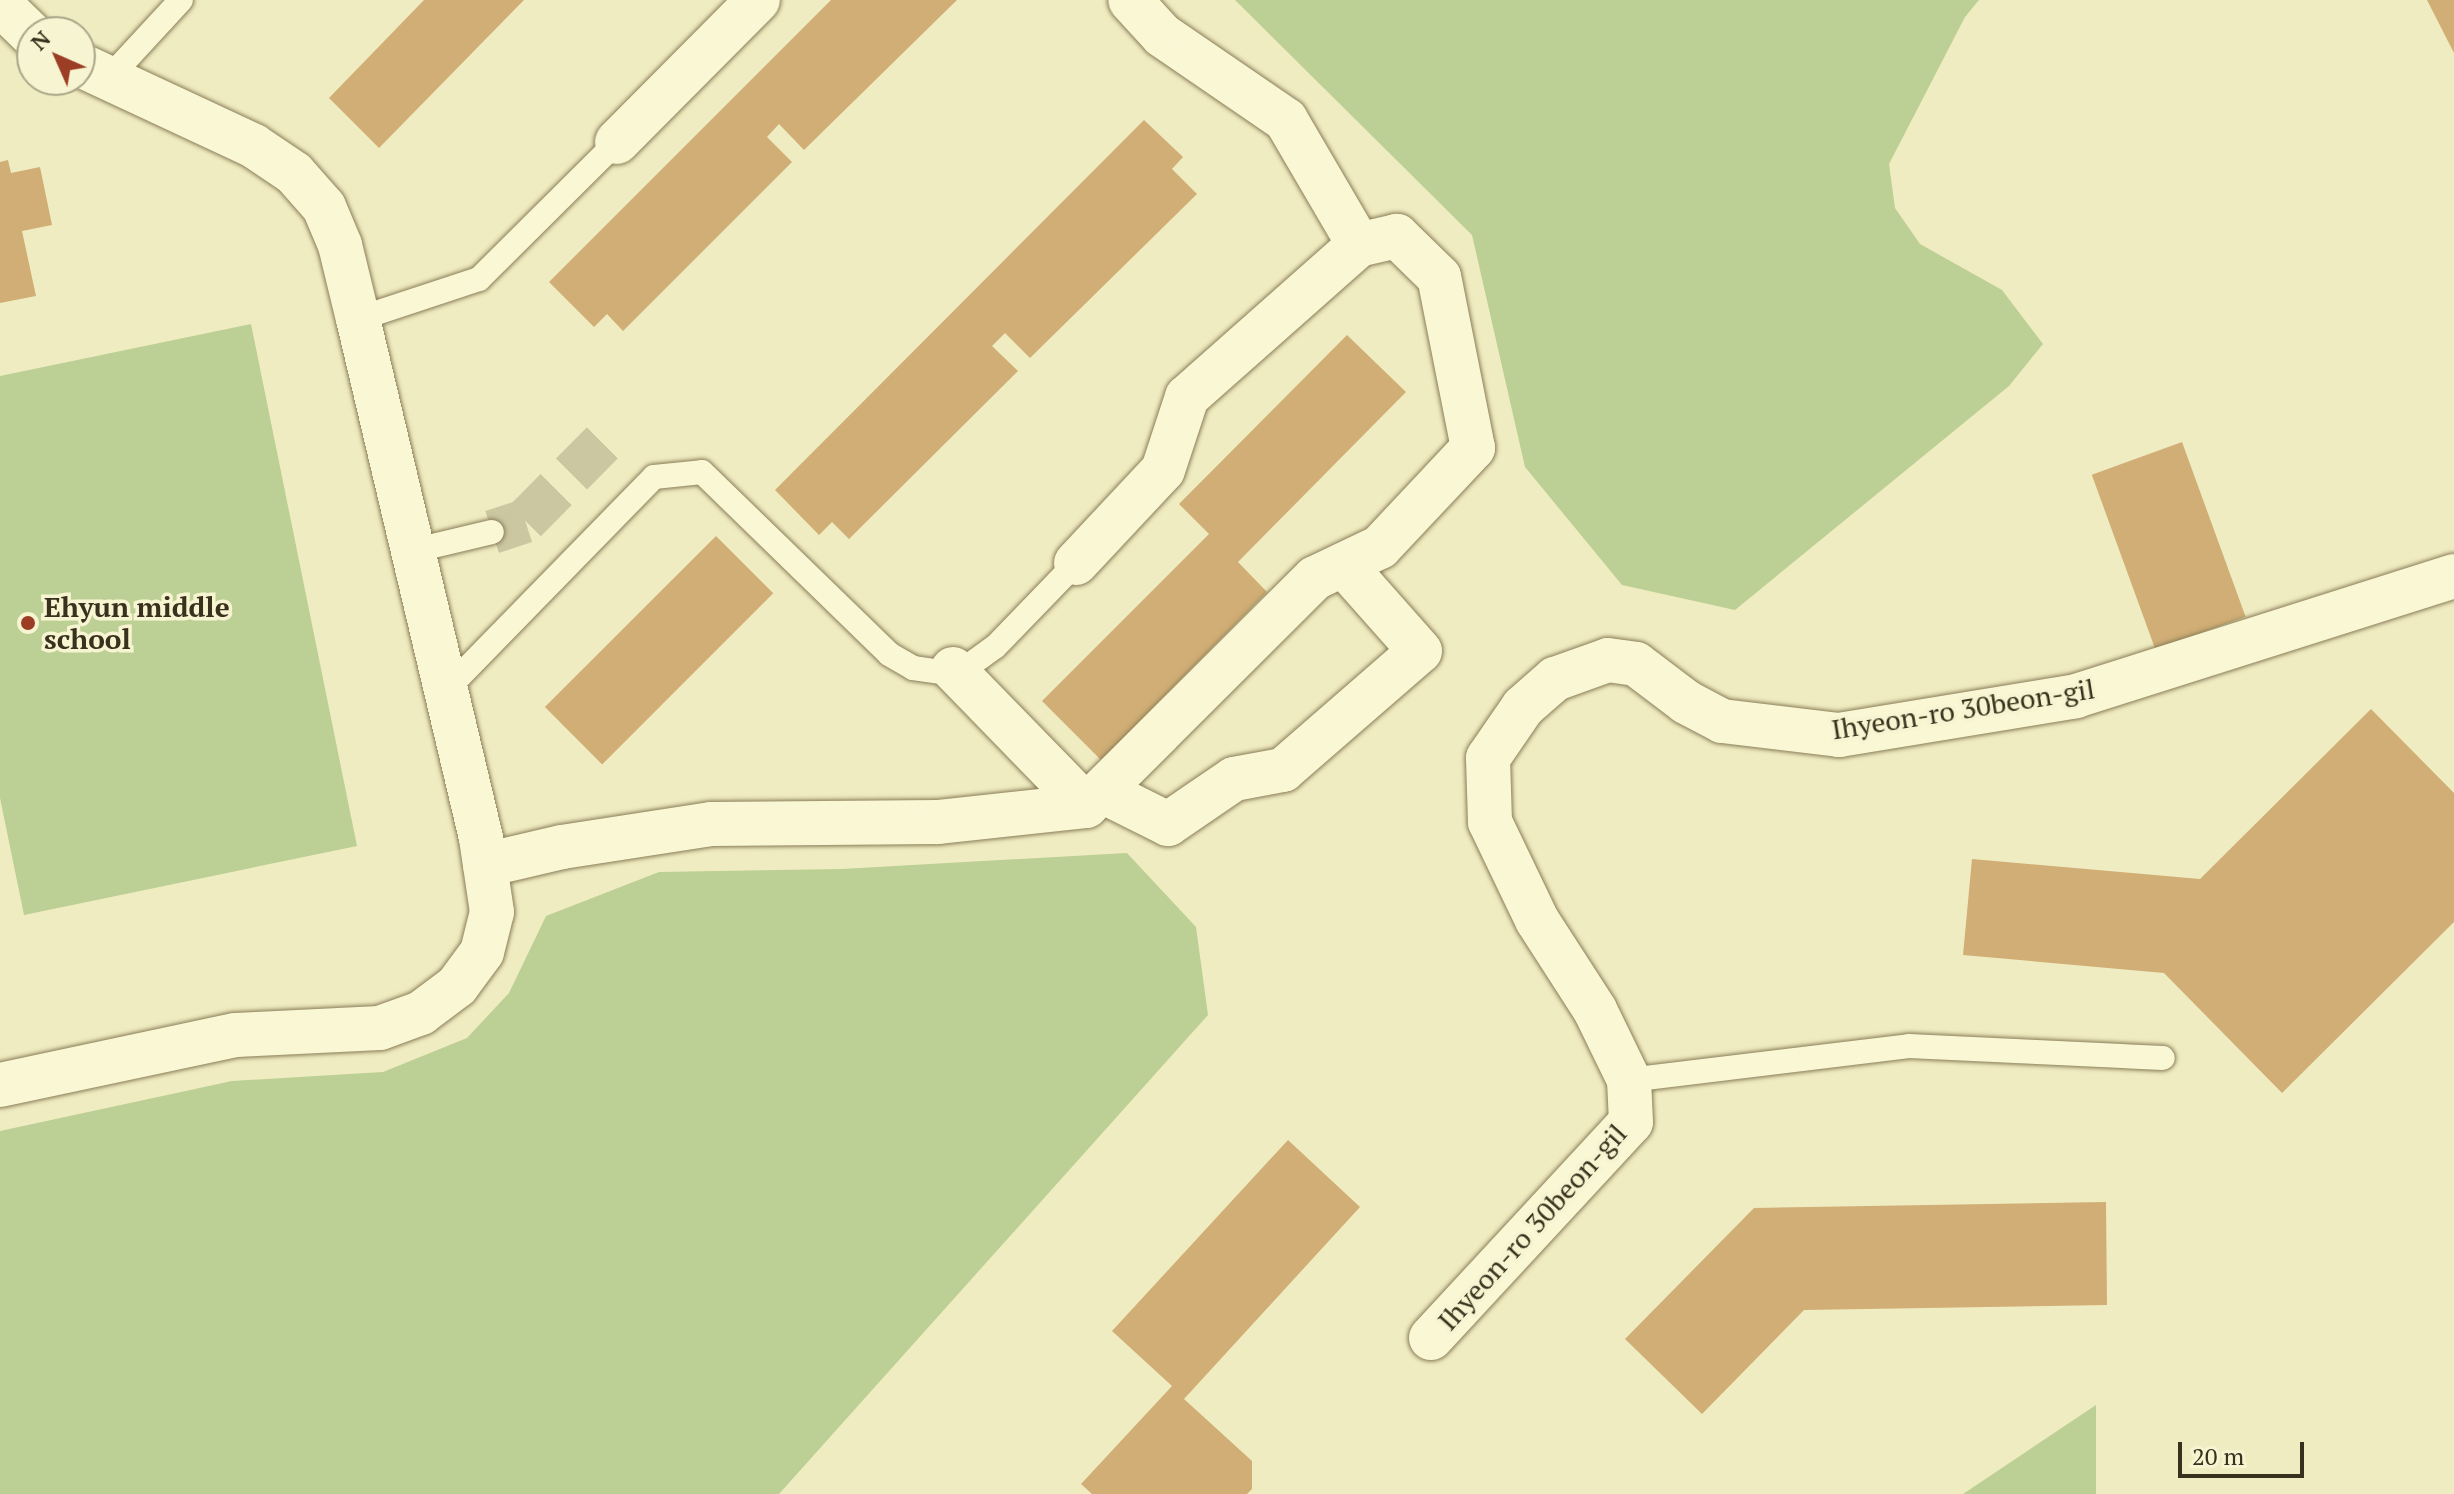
<!DOCTYPE html>
<html>
<head>
<meta charset="utf-8">
<style>
  body { margin:0 }
  #map { position:relative; width:2454px; height:1494px; overflow:hidden; background:#f0ecc1; font-family:"PT Serif",serif }
  div>[style] { position:absolute }
  [style*='--x'] { left:calc(var(--x)*1px); top:calc(var(--y)*1px); width:calc(var(--w)*1px); rotate:calc(var(--a)*1deg) }
  .green>* { inset:0; background:#bccf94 }
  .building>* { inset:0; background:#d0ae75; transform-origin:0 0 }
  .street-tunnel>* { height:44px; margin-top:-22px; transform-origin:0; background:repeating-linear-gradient(90deg,#cbc7a0 0 44px,transparent 0 66px) }
  .roads { filter:drop-shadow(0 0 2px #8a7d58) drop-shadow(0 0 2px #8a7d58) }
  .lane>* { height:24px; margin:-12px; padding:0 12px; transform-origin:12px; border-radius:12px; background:#faf7d5 }
  .street>* { height:44px; margin:-22px; padding:0 22px; transform-origin:22px; border-radius:22px; background:#faf7d5 }
  .dots>* { width:22px; height:22px; translate:-50% -50%; box-sizing:border-box; border:4px solid #f7f4d1; border-radius:50% }
  span { translate:-50% -50%; white-space:nowrap; text-align:center; line-height:1.15; -webkit-text-stroke:7px #f7f4d1; paint-order:stroke }
  .poi-label { font-size:28px; color:#39311d; font-weight:700 }
  .left { translate:0 -50%; text-align:left }
  .street-label { font-size:28px; color:#39311d }
  .north { position:absolute; left:16px; top:16px; width:80px; height:80px; box-sizing:border-box; background:#f7f4d1; border:2px solid #aba689; border-radius:50%; rotate:315deg; font-size:22px; font-weight:700; line-height:32px; text-align:center; color:#39311d }
  .north::after { content:''; display:block; margin:auto; width:28px; height:36px; background:#9c3d25; clip-path:polygon(50% 0,100% 100%,50% 72%,0 100%) }
  .scale { position:absolute; left:2178px; top:1442px; width:126px; height:36px; box-sizing:border-box; border:4px solid #39311d; border-top:0; padding-left:10px; font-size:24px; line-height:28px; white-space:nowrap; color:#39311d; -webkit-text-stroke:6px #f7f4d1; paint-order:stroke }
</style>
</head>
<body>
<div id="map">
  <div class="green">
    <div style="clip-path:polygon(1235px 0,1979px 0,1965px 17px,1889px 164px,1895px 208px,1920px 244px,2002px 290px,2043px 344px,2009px 386px,1735px 610px,1622px 585px,1525px 467px,1472px 235px)"></div>
    <div style="clip-path:polygon(251px 324px,357px 846px,24px 915px,0 798px,0 376px)"></div>
    <div style="clip-path:polygon(1127px 853px,1196px 927px,1208px 1015px,779px 1494px,0 1494px,0 1131px,232px 1081px,383px 1072px,467px 1038px,509px 993px,546px 916px,659px 872px,842px 869px)"></div>
    <div style="clip-path:polygon(2096px 1405px,2096px 1494px,1963px 1494px)"></div>
  </div>
  <div class="building">
    <div style="clip-path:polygon(424px 0,524px 0,379px 148px,329px 98px)"></div>
    <div style="clip-path:polygon(831px 0,957px 0,804px 150px,779px 124px,767px 137px,792px 162px,623px 331px,607px 314px,594px 327px,549px 282px)"></div>
    <div style="clip-path:polygon(2427px 0,2454px 0,2454px 53px)"></div>
    <div style="clip-path:polygon(1144px 120px,1183px 157px,1172px 169px,1197px 194px,1030px 358px,1005px 333px,992px 346px,1018px 371px,849px 539px,832px 522px,819px 535px,775px 490px)"></div>
    <div style="clip-path:polygon(8px 160px,11px 173px,40px 167px,52px 225px,22px 231px,36px 296px,0 303px,0 162px)"></div>
    <div style="clip-path:polygon(1347px 335px,1406px 392px,1238px 562px,1267px 592px,1101px 760px,1042px 701px,1209px 534px,1179px 504px)"></div>
    <div style="left:2182px;top:442px;width:186px;height:96px;rotate:70deg"></div>
    <div style="left:716px;top:536px;width:81px;height:242px;rotate:45deg"></div>
    <div style="clip-path:polygon(2371px 709px,2454px 793px,2454px 922px,2282px 1093px,2164px 973px,1963px 955px,1972px 859px,2200px 879px)"></div>
    <div style="clip-path:polygon(1288px 1140px,1360px 1207px,1184px 1399px,1252px 1461px,1252px 1489px,1247px 1494px,1092px 1494px,1081px 1484px,1172px 1386px,1112px 1331px)"></div>
    <div style="clip-path:polygon(2106px 1202px,2107px 1305px,1804px 1310px,1702px 1414px,1625px 1339px,1754px 1208px)"></div>
  </div>
  <div class="street-tunnel">
    <div style="--x:492;--y:532;--w:35;--a:-18"></div>
    <div style="--x:525;--y:521;--w:118;--a:-45.3"></div>
  </div>
  <div class="roads">
    <div class="lane">
      <div style="--x:109;--y:78;--w:106;--a:-47.3"></div>
      <div style="--x:358;--y:319;--w:127;--a:-18.3"></div>
      <div style="--x:479;--y:279;--w:194;--a:-44.8"></div>
      <div style="--x:412;--y:551;--w:82;--a:-13.4"></div>
      <div style="--x:445;--y:691;--w:299;--a:-45.7"></div>
      <div style="--x:654;--y:477;--w:48;--a:-5.9"></div>
      <div style="--x:702;--y:472;--w:261;--a:44.2"></div>
      <div style="--x:889;--y:654;--w:28;--a:30"></div>
      <div style="--x:913;--y:668;--w:29;--a:8"></div>
      <div style="--x:942;--y:672;--w:25;--a:-11"></div>
      <div style="--x:967;--y:667;--w:34;--a:-36"></div>
      <div style="--x:995;--y:647;--w:117;--a:-46"></div>
      <div style="--x:1629;--y:1080;--w:282;--a:-6.9"></div>
      <div style="--x:1909;--y:1046;--w:254;--a:2.7"></div>
    </div>
    <div class="street">
      <div style="--x:0;--y:4;--w:45;--a:44.1"></div>
      <div style="--x:617;--y:142;--w:200;--a:-45.2"></div>
      <div style="--x:1076;--y:563;--w:127;--a:-46.9"></div>
      <div style="--x:1163;--y:470;--w:77;--a:-71.8"></div>
      <div style="--x:1187;--y:397;--w:230;--a:-41.5"></div>
      <div style="--x:1359;--y:245;--w:145;--a:-120.3"></div>
      <div style="--x:1286;--y:120;--w:150;--a:-145.6"></div>
      <div style="--x:1162;--y:35;--w:47;--a:-132.4"></div>
      <div style="--x:953;--y:669;--w:191;--a:45.8"></div>
      <div style="--x:1086;--y:806;--w:323;--a:-44.9"></div>
      <div style="--x:1315;--y:578;--w:72;--a:-25.5"></div>
      <div style="--x:1380;--y:547;--w:136;--a:-46.8"></div>
      <div style="--x:1473;--y:448;--w:174;--a:-101.2"></div>
      <div style="--x:1439;--y:277;--w:59;--a:-135.7"></div>
      <div style="--x:1397;--y:236;--w:39;--a:167"></div>
      <div style="--x:1102;--y:791;--w:74;--a:26.6"></div>
      <div style="--x:1168;--y:824;--w:80;--a:-34.3"></div>
      <div style="--x:1234;--y:779;--w:50;--a:-10.4"></div>
      <div style="--x:1283;--y:770;--w:181;--a:-41"></div>
      <div style="--x:1420;--y:651;--w:115;--a:-131.5"></div>
      <div style="--x:485;--y:865;--w:79;--a:-13.2"></div>
      <div style="--x:562;--y:847;--w:151;--a:-8.8"></div>
      <div style="--x:711;--y:824;--w:227;--a:-0.5"></div>
      <div style="--x:938;--y:822;--w:149;--a:-6.2"></div>
      <div style="--x:0;--y:1085;--w:241;--a:-12"></div>
      <div style="--x:236;--y:1035;--w:144;--a:-2.8"></div>
      <div style="--x:380;--y:1028;--w:44;--a:-20.1"></div>
      <div style="--x:421;--y:1013;--w:45;--a:-36.9"></div>
      <div style="--x:457;--y:986;--w:42;--a:-53.7"></div>
      <div style="--x:482;--y:952;--w:41;--a:-76"></div>
      <div style="--x:492;--y:912;--w:75;--a:-98.5"></div>
      <div style="--x:481;--y:838;--w:533;--a:-103.33"></div>
      <div style="--x:358;--y:319;--w:76;--a:-103.7"></div>
      <div style="--x:340;--y:245;--w:41;--a:-112.8"></div>
      <div style="--x:324;--y:207;--w:45;--a:-131.4"></div>
      <div style="--x:294;--y:173;--w:48;--a:-146"></div>
      <div style="--x:254;--y:146;--w:192;--a:-155"></div>
      <div style="--x:1431;--y:1338;--w:294;--a:-47.2"></div>
      <div style="--x:1631;--y:1122;--w:42;--a:-92.7"></div>
      <div style="--x:1629;--y:1080;--w:78;--a:-115.9"></div>
      <div style="--x:1595;--y:1010;--w:107;--a:-122.8"></div>
      <div style="--x:1537;--y:920;--w:109;--a:-115.6"></div>
      <div style="--x:1490;--y:822;--w:64;--a:-91.8"></div>
      <div style="--x:1488;--y:758;--w:62;--a:-55.5"></div>
      <div style="--x:1523;--y:707;--w:43;--a:-41.2"></div>
      <div style="--x:1555;--y:679;--w:56;--a:-19.7"></div>
      <div style="--x:1608;--y:660;--w:28;--a:8"></div>
      <div style="--x:1636;--y:664;--w:63;--a:37.2"></div>
      <div style="--x:1686;--y:702;--w:41;--a:27.8"></div>
      <div style="--x:1722;--y:721;--w:118;--a:6.8"></div>
      <div style="--x:1839;--y:735;--w:240;--a:-9.3"></div>
      <div style="--x:2076;--y:696;--w:397;--a:-17.6"></div>
    </div>
  </div>
  <div class="dots">
    <div style="left:28px;top:623px;background:#9c3d25"></div>
  </div>
  <div class="poi-label">
    <span class="left" style="left:44px;top:623px">Ehyun middle<br>school</span>
  </div>
  <div class="street-label">
    <span style="left:1963px;top:709px;rotate:-9deg">Ihyeon-ro 30beon-gil</span>
    <span style="left:1532px;top:1227px;rotate:-48deg">Ihyeon-ro 30beon-gil</span>
  </div>
  <div class="north">N</div>
  <div class="scale">20 m</div>
</div>
</body>
</html>
